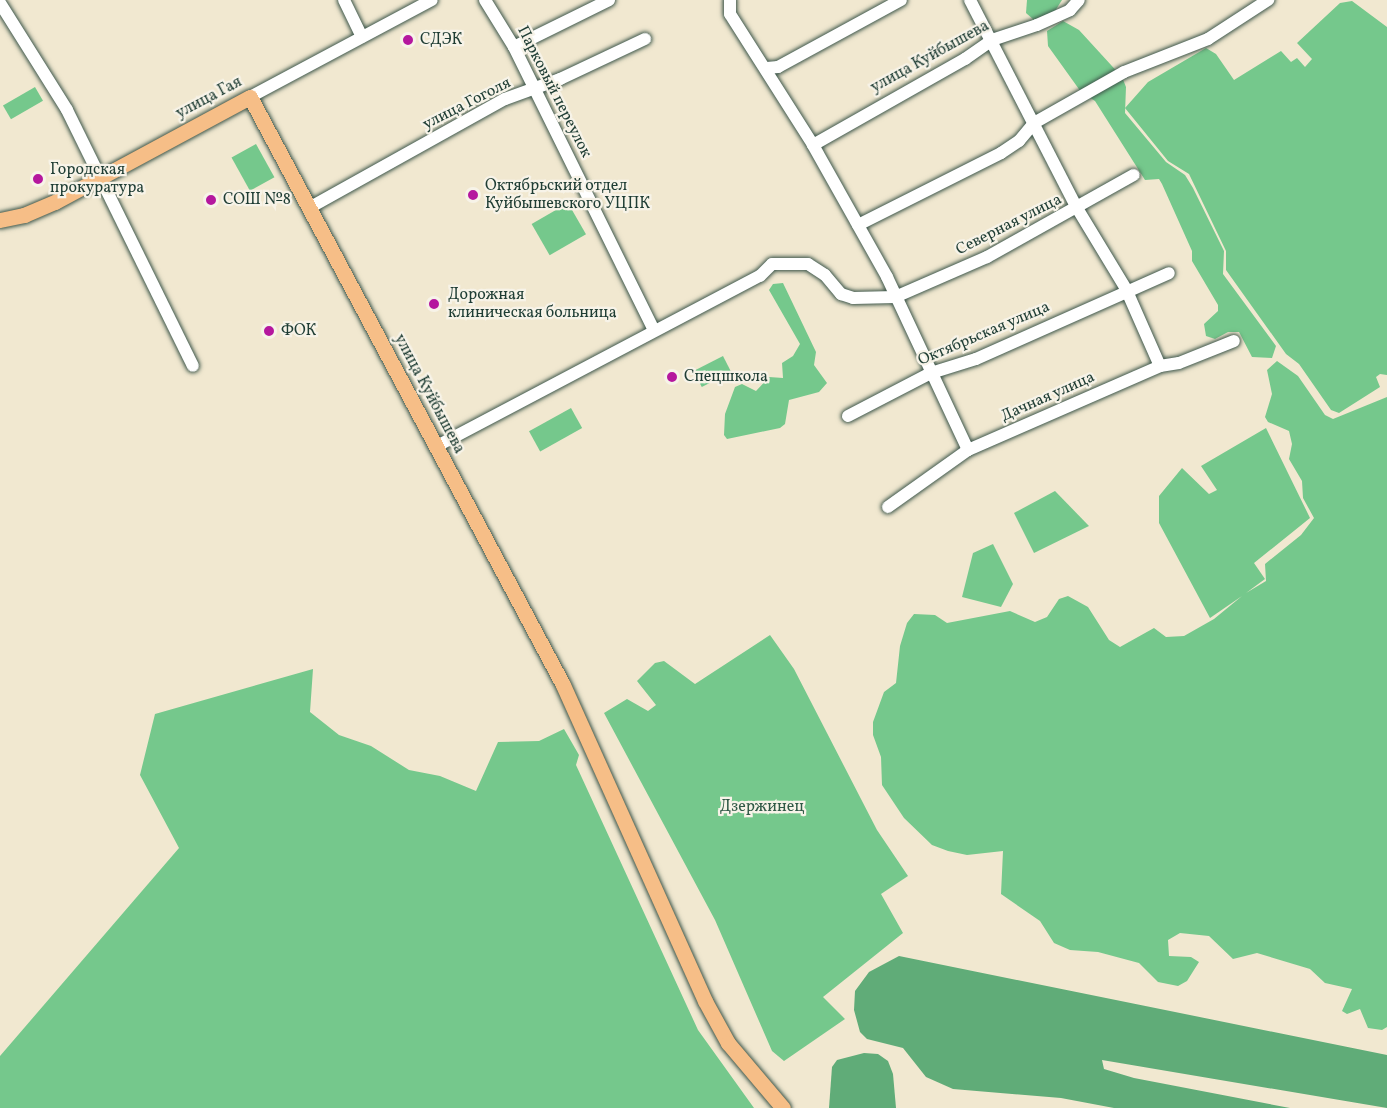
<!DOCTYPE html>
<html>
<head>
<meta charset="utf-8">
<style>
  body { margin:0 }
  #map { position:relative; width:1387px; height:1108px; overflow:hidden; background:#f1e8d0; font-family:Vollkorn,serif }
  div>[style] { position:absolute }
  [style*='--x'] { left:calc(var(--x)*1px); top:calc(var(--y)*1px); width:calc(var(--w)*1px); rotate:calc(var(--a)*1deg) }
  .green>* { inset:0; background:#75c88c; transform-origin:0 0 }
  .forest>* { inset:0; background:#60ac78 }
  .roads { filter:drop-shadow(0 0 2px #3e574b) drop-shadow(0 0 2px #3e574b) }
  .minor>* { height:12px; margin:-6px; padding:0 6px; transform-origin:6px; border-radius:6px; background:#fff }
  .major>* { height:15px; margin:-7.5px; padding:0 7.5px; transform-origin:7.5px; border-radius:7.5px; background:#f6be87 }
  .dots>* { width:16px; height:16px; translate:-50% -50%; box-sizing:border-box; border:3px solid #f7f3e8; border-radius:50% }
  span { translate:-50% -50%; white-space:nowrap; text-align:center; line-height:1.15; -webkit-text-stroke:4.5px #f7f3e8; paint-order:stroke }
  .poi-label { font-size:16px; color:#1f3d34 }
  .left { translate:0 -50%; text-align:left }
  .street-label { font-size:16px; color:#1f3d34 }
  .park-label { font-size:16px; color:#305946 }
</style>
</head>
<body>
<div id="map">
  <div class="green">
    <div style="clip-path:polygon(1027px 0,1062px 0,1055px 11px,1034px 20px,1026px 13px)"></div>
    <div style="clip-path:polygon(1352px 1px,1387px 27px,1387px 375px,1380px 374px,1376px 377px,1380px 387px,1339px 413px,1331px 410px,1299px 364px,1286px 354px,1226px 270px,1226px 251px,1189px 174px,1168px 161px,1125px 108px,1148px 82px,1206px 48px,1216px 54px,1234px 80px,1281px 51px,1291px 62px,1297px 58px,1305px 67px,1312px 59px,1297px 43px,1340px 3px)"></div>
    <div style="clip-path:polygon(1063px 21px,1079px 30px,1122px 77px,1126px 87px,1125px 113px,1166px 162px,1185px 175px,1193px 188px,1224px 251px,1223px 274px,1276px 346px,1272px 358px,1252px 357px,1239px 332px,1228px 332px,1215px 339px,1206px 336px,1204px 324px,1218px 311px,1218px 305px,1192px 261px,1192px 251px,1162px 184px,1159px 179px,1145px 180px,1095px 101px,1081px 92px,1048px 46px,1047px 31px)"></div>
    <div style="left:35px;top:87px;width:16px;height:37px;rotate:60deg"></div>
    <div style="left:256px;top:144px;width:38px;height:28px;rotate:61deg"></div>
    <div style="left:568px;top:203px;width:36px;height:42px;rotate:60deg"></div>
    <div style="clip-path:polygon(783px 283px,816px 352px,814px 365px,827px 383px,819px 392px,789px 400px,785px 424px,780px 428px,727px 439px,724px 435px,725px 414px,735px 387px,742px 384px,756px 391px,769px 377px,783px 378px,782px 363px,793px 356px,800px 344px,769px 290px,773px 284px)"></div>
    <div style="left:723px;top:356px;width:18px;height:33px;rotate:63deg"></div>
    <div style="clip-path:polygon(1277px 361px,1298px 376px,1325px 415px,1333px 419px,1387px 397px,1387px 1027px,1382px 1030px,1368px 1028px,1360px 1009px,1347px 1014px,1342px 1011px,1352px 989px,1325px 983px,1310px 969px,1257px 953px,1233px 959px,1209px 936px,1180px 933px,1168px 940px,1169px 956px,1191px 957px,1199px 962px,1187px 981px,1178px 986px,1158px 982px,1139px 963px,1098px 952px,1070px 950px,1054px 943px,1040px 921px,1001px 894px,1003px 851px,967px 855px,948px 851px,932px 845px,904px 818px,882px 785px,881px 757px,873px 735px,873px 722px,884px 692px,896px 683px,900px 646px,907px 623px,914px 614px,935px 615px,947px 623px,1010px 611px,1035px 622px,1047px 617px,1059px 599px,1068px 596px,1088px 607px,1109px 640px,1120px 647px,1154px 628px,1166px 637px,1184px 636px,1214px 619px,1242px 596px,1210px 618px,1159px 523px,1159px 496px,1182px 468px,1209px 494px,1217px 490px,1201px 466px,1266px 428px,1310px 518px,1254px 563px,1265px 579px,1246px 593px,1266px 581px,1265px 564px,1301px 535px,1314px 518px,1303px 498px,1302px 481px,1289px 459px,1292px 444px,1289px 431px,1268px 422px,1265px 417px,1272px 394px,1267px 370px)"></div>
    <div style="left:571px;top:408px;width:23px;height:48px;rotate:61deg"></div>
    <div style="clip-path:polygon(1055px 491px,1089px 526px,1034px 553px,1014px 513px)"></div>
    <div style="clip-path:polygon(993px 544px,1013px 584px,1001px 607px,962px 597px,973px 553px)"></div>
    <div style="clip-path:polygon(770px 635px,794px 669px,877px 830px,908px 876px,881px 894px,903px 933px,823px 997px,845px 1019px,784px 1061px,772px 1051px,715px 920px,604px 713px,627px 699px,648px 711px,656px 705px,637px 681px,655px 663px,664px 661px,695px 684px)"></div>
    <div style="clip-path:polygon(313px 669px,310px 712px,339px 735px,371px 746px,409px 770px,440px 776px,476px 791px,498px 742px,539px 741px,564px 729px,579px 755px,576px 765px,698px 1030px,754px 1108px,0 1108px,0 1056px,179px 848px,140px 775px,155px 714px)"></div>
  </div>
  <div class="forest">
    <div style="clip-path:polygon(899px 956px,1387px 1055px,1387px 1108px,1102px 1060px,1104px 1069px,1134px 1078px,1290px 1108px,1114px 1108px,1061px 1098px,953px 1089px,926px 1077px,903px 1048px,867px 1039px,860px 1032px,854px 1010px,855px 991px,869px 972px)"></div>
    <div style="clip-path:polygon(864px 1053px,878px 1054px,888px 1061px,893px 1074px,896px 1108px,829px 1108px,832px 1067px,837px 1060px)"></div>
  </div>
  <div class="roads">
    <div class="minor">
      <div style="--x:344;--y:0;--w:41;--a:64.1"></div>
      <div style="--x:485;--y:0;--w:55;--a:58.3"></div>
      <div style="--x:514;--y:47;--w:316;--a:63.7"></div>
      <div style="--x:730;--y:0;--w:14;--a:90"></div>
      <div style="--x:730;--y:14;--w:155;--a:57.6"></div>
      <div style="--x:813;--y:145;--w:151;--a:60.7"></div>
      <div style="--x:887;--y:277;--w:191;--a:64.9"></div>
      <div style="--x:970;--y:0;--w:234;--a:62.8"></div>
      <div style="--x:1077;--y:208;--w:95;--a:58.8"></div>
      <div style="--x:1126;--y:289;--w:84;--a:66.2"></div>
      <div style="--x:0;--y:3;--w:126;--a:57.9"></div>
      <div style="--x:67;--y:110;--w:285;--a:63.8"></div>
      <div style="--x:514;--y:47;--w:106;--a:-26.3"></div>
      <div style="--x:767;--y:68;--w:11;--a:-5"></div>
      <div style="--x:778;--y:67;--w:140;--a:-28.6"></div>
      <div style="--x:250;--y:97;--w:206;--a:-28.1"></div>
      <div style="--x:813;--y:145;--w:175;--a:-29.5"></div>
      <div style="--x:965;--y:59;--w:33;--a:-35"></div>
      <div style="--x:992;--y:40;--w:47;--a:-18.4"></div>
      <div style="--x:1037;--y:25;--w:36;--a:-24"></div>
      <div style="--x:1070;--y:10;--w:13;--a:-48"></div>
      <div style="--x:309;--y:208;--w:224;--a:-29.1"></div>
      <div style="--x:505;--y:99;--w:59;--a:-20"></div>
      <div style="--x:560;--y:79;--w:94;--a:-25.2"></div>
      <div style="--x:858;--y:225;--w:160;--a:-26.7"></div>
      <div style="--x:1001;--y:153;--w:22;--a:-34"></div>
      <div style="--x:1019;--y:141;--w:23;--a:-50"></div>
      <div style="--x:1034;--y:123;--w:103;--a:-29.5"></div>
      <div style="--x:1124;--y:72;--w:90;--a:-21.4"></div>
      <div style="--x:1208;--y:39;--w:72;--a:-33"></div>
      <div style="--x:848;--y:416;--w:93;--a:-27.4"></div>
      <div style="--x:931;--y:373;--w:47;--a:-17.3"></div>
      <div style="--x:976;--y:359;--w:211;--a:-24"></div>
      <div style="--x:437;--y:446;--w:365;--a:-27.8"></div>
      <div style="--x:760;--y:276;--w:17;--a:-45"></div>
      <div style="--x:772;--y:264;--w:36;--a:0"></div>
      <div style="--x:808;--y:264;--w:20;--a:33"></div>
      <div style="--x:825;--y:275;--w:25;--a:50"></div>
      <div style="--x:841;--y:294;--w:13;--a:18"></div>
      <div style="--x:853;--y:298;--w:42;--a:-1.4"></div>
      <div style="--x:895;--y:297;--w:100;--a:-23.5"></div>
      <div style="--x:987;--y:257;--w:168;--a:-29.2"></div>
      <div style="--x:888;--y:507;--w:98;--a:-35.5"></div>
      <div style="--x:968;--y:450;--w:210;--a:-23.6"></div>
      <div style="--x:1160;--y:366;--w:19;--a:-9"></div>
      <div style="--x:1179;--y:363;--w:59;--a:-21.8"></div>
    </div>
    <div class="major">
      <div style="--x:0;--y:220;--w:25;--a:-12"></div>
      <div style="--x:24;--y:215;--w:34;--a:-23"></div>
      <div style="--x:55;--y:202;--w:221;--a:-28.3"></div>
      <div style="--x:250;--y:97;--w:666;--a:61.97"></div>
      <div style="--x:563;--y:685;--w:346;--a:65.8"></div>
      <div style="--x:705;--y:1001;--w:48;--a:61.3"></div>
      <div style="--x:728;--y:1043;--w:85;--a:49.8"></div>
    </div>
  </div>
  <div class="dots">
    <div style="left:408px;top:40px;background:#b5179e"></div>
    <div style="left:38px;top:179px;background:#b5179e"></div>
    <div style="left:473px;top:195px;background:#b5179e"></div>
    <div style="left:211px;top:200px;background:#b5179e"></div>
    <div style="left:434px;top:304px;background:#b5179e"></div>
    <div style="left:269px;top:331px;background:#b5179e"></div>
    <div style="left:672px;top:377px;background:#b5179e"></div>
  </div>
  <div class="poi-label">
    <span class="left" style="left:420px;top:40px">СДЭК</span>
    <span class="left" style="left:50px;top:179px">Городская<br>прокуратура</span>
    <span class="left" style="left:485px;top:195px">Октябрьский отдел<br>Куйбышевского УЦПК</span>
    <span class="left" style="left:223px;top:200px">СОШ №8</span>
    <span class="left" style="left:448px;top:304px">Дорожная<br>клиническая больница</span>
    <span class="left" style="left:281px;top:331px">ФОК</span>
    <span class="left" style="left:684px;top:377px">Спецшкола</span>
  </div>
  <div class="street-label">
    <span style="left:930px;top:57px;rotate:-29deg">улица Куйбышева</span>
    <span style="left:554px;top:92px;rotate:63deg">Парковый переулок</span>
    <span style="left:209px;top:98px;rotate:-28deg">улица Гая</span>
    <span style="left:467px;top:104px;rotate:-27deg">улица Гоголя</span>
    <span style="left:1009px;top:225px;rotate:-27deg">Северная улица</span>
    <span style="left:984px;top:334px;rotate:-23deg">Октябрьская улица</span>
    <span style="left:429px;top:394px;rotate:62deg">улица Куйбышева</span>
    <span style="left:1048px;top:397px;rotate:-24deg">Дачная улица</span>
  </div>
  <div class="park-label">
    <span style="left:762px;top:807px">Дзержинец</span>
  </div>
</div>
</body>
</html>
